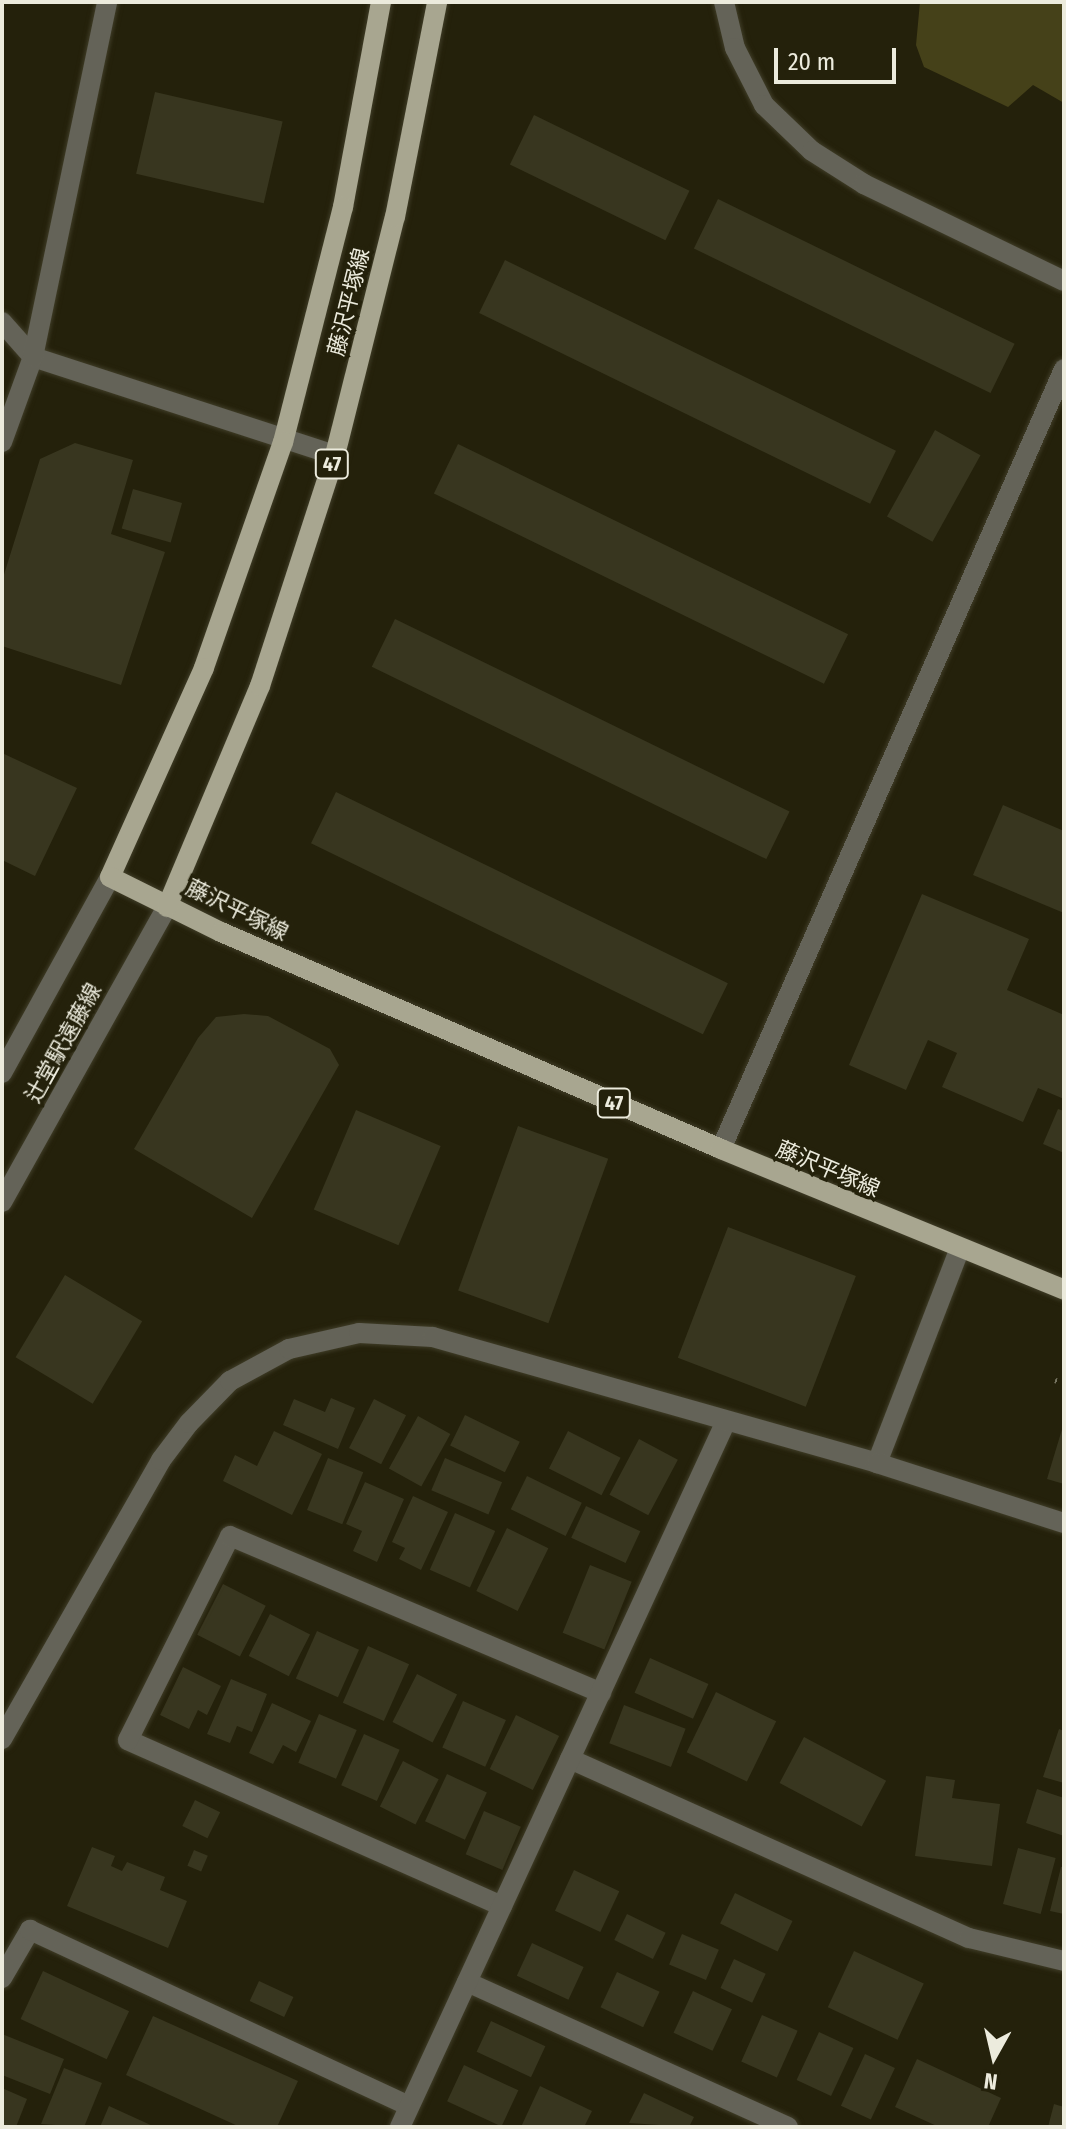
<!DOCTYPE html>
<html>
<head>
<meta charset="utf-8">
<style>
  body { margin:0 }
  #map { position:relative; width:1066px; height:2129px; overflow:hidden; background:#24210b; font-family:"Fira Sans Condensed","Noto Sans JP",sans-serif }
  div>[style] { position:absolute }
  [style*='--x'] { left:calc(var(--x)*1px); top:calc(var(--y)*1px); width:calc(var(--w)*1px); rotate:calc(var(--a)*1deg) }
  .green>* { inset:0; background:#454119 }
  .building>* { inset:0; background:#38361f; transform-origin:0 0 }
  .path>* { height:5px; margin-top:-2.5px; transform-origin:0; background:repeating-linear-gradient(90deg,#767461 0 2px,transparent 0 8px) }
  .roads { filter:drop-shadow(0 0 2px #403d28) drop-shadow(0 0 2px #403d28) }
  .minor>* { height:20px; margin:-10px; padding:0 10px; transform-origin:10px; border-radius:10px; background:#646358 }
  .tertiary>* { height:20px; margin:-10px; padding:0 10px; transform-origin:10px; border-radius:10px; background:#646358 }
  .primary>* { height:20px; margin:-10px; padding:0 10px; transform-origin:10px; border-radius:10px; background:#a8a690 }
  span { translate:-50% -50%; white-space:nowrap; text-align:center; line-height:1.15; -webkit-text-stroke:7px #24210b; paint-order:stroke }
  .shield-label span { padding:2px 6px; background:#24210b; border:2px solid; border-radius:6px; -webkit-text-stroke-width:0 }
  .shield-label { font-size:20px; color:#ecebdd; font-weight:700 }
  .street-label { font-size:22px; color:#ecebdd }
  .frame { position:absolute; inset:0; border:4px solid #ecebdd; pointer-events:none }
  .north { position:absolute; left:954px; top:2017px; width:80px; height:80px; -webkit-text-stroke:6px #24210b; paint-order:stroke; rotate:188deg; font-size:22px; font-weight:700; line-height:32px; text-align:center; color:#ecebdd }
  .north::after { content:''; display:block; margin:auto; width:28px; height:36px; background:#ecebdd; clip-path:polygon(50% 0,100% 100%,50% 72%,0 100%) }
  .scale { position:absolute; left:774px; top:48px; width:122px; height:36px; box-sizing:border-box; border:4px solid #ecebdd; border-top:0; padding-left:10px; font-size:24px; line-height:28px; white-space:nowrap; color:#ecebdd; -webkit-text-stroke:6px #24210b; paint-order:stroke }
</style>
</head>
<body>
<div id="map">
  <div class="green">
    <div style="clip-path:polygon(920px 2px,1064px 2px,1064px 103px,1033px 85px,1008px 107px,924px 67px,916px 45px)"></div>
  </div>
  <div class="building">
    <div style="left:155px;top:92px;width:131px;height:84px;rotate:13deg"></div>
    <div style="left:534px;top:115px;width:173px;height:55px;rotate:26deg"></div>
    <div style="left:718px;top:199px;width:330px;height:55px;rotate:26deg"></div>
    <div style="left:505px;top:260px;width:435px;height:59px;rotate:26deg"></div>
    <div style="left:935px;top:430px;width:52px;height:99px;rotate:29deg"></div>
    <div style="clip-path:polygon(75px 443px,133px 460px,111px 534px,165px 552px,121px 685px,2px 646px,2px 581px,40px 459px)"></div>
    <div style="left:458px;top:444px;width:434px;height:55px;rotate:26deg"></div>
    <div style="left:133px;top:489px;width:51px;height:41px;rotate:16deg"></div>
    <div style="left:395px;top:619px;width:439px;height:53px;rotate:26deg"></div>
    <div style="clip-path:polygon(2px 753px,77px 788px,35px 876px,2px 860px)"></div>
    <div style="left:336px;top:792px;width:436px;height:57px;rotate:26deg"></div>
    <div style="clip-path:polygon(1003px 805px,1064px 831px,1064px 913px,973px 875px)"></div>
    <div style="clip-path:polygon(922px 894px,1029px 939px,1007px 990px,1064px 1015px,1064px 1099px,1038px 1088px,1023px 1122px,942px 1087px,957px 1053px,928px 1040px,906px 1090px,849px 1065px)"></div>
    <div style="clip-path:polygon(244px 1014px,268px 1016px,330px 1049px,339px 1065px,252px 1218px,134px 1149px,198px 1038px,216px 1017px)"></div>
    <div style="clip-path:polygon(1058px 1109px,1064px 1111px,1064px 1153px,1043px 1144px)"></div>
    <div style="left:356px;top:1110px;width:92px;height:108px;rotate:23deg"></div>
    <div style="left:518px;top:1126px;width:96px;height:175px;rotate:20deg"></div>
    <div style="left:728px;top:1227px;width:137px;height:140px;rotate:21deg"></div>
    <div style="left:65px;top:1275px;width:90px;height:96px;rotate:31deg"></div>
    <div style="clip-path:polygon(331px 1398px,355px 1408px,338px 1449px,283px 1425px,294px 1399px,325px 1412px)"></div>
    <div style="left:374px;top:1399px;width:36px;height:55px;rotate:27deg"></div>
    <div style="left:465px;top:1415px;width:61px;height:34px;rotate:26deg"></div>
    <div style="left:418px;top:1416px;width:37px;height:60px;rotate:29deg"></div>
    <div style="clip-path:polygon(1063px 1426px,1064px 1426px,1064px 1484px,1047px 1479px)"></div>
    <div style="clip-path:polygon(274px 1431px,322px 1454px,292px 1515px,223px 1481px,235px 1455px,257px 1466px)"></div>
    <div style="left:568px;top:1431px;width:59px;height:42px;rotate:27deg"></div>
    <div style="left:639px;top:1439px;width:44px;height:63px;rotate:28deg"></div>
    <div style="left:328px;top:1458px;width:38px;height:56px;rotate:22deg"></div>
    <div style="left:445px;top:1458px;width:62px;height:35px;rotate:23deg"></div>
    <div style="left:527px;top:1476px;width:61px;height:37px;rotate:26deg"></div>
    <div style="clip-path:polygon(365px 1482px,404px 1499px,377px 1562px,353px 1551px,362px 1531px,346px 1524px)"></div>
    <div style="clip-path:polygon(413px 1496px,448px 1512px,421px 1570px,399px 1559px,405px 1548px,392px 1542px)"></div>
    <div style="left:586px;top:1506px;width:60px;height:35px;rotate:25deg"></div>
    <div style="left:455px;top:1513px;width:44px;height:62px;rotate:24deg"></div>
    <div style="left:507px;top:1528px;width:46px;height:70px;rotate:26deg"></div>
    <div style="left:590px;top:1565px;width:45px;height:73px;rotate:22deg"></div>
    <div style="left:223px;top:1584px;width:48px;height:57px;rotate:27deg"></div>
    <div style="left:270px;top:1614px;width:45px;height:47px;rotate:27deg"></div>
    <div style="left:317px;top:1631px;width:46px;height:52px;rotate:24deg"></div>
    <div style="left:368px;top:1646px;width:45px;height:62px;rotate:24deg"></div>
    <div style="left:650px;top:1658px;width:64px;height:38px;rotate:24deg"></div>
    <div style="clip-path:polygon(183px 1667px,221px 1686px,207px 1715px,198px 1710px,189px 1729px,160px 1715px)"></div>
    <div style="left:417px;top:1674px;width:45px;height:54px;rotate:27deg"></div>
    <div style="clip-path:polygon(231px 1679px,267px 1694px,252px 1732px,237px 1726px,230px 1743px,207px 1734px)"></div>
    <div style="left:716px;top:1692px;width:67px;height:67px;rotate:26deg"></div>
    <div style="left:463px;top:1701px;width:47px;height:51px;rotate:24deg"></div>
    <div style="clip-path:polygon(272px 1703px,311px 1721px,296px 1752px,283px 1745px,273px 1764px,249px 1753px)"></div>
    <div style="left:624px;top:1705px;width:66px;height:41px;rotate:21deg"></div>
    <div style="left:319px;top:1714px;width:41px;height:53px;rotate:23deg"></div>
    <div style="left:516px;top:1715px;width:48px;height:60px;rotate:26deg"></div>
    <div style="clip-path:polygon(1059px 1729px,1064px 1731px,1064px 1783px,1043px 1777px)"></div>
    <div style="left:364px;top:1734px;width:39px;height:56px;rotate:24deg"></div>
    <div style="left:804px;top:1737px;width:93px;height:52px;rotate:28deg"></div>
    <div style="left:403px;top:1761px;width:40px;height:51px;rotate:27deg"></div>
    <div style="left:447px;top:1774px;width:44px;height:52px;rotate:25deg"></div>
    <div style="clip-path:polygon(926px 1776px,955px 1780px,952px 1798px,1000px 1804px,992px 1866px,915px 1856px)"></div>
    <div style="clip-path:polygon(1037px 1789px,1064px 1798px,1064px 1836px,1026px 1823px)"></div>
    <div style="left:195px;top:1800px;width:28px;height:29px;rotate:26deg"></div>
    <div style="left:484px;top:1811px;width:40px;height:47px;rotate:23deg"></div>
    <div style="clip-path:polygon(92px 1847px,115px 1856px,111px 1866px,122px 1871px,127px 1862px,165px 1877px,160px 1890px,187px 1901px,168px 1948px,67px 1906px)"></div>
    <div style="left:1018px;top:1848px;width:39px;height:58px;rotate:15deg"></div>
    <div style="left:194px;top:1850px;width:15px;height:17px;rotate:23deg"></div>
    <div style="clip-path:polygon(1061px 1867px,1064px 1867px,1064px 1914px,1050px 1911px)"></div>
    <div style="left:574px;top:1870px;width:50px;height:45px;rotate:25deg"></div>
    <div style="left:735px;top:1893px;width:64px;height:34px;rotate:26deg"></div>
    <div style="left:627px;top:1914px;width:43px;height:29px;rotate:26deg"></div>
    <div style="left:682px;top:1934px;width:40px;height:33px;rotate:23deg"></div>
    <div style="left:532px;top:1943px;width:57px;height:36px;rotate:25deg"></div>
    <div style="left:854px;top:1951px;width:77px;height:62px;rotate:25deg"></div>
    <div style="left:734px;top:1959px;width:35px;height:32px;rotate:25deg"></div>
    <div style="left:43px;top:1971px;width:95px;height:53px;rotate:25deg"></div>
    <div style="left:617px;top:1972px;width:47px;height:39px;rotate:25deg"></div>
    <div style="left:259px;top:1981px;width:38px;height:22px;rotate:25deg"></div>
    <div style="left:693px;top:1991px;width:43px;height:46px;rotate:25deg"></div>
    <div style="left:762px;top:2015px;width:39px;height:51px;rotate:24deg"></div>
    <div style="clip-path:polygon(153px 2016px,298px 2081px,277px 2127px,240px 2127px,126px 2075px)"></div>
    <div style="left:491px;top:2021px;width:60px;height:34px;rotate:25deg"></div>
    <div style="left:819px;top:2032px;width:38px;height:53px;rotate:25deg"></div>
    <div style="clip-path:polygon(2px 2034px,64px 2059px,50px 2094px,2px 2075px)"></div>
    <div style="left:865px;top:2054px;width:33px;height:57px;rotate:25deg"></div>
    <div style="clip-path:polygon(917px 2059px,1001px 2098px,988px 2127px,939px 2127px,895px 2107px)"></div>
    <div style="left:464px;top:2065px;width:60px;height:40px;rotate:25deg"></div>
    <div style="clip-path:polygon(64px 2068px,102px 2083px,84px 2127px,41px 2124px)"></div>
    <div style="clip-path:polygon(540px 2086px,592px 2111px,584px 2127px,521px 2127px)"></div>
    <div style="clip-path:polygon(2px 2088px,27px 2099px,16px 2127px,2px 2127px)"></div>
    <div style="clip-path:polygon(644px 2093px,694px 2117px,689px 2127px,629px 2123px)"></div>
    <div style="clip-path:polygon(1054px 2104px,1064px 2107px,1064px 2127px,1048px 2127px)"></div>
    <div style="clip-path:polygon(109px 2106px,155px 2127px,100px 2127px)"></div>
  </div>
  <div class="path">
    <div style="--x:1055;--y:1380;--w:9;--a:18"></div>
  </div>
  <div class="roads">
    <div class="minor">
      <div style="--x:2;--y:322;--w:47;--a:48.5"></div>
      <div style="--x:570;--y:1759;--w:437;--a:24.2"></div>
      <div style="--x:969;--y:1938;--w:98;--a:13.6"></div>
      <div style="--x:502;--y:1906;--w:409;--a:-156.1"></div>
      <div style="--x:128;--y:1740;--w:228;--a:-63.4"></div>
      <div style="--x:230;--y:1536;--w:403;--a:22.9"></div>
      <div style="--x:2;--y:1978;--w:56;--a:-59.7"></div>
      <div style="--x:30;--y:1930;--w:418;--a:24.9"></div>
      <div style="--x:467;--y:1982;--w:352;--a:24.3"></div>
      <div style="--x:400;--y:2127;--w:778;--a:-65.21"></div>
    </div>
    <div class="tertiary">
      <div style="--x:724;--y:2;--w:47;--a:76.6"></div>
      <div style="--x:735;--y:48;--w:64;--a:63"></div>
      <div style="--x:764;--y:105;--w:66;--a:43.8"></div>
      <div style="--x:812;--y:151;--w:62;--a:32.4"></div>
      <div style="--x:864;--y:184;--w:222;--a:25.9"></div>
      <div style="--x:33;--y:357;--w:318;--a:18"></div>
      <div style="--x:2;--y:442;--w:90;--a:-70"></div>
      <div style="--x:33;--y:357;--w:363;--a:-78.2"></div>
      <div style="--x:2;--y:1073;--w:224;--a:-61.1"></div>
      <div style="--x:721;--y:1149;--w:852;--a:-66.26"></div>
      <div style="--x:2;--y:1202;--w:338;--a:-60.8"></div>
      <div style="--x:877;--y:1463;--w:227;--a:-68.9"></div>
      <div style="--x:2;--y:1739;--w:321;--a:-60.3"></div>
      <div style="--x:161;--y:1460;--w:46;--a:-52.9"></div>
      <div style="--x:189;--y:1423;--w:59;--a:-45.7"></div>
      <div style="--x:230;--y:1381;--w:67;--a:-28.5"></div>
      <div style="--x:289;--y:1349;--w:72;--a:-12.9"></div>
      <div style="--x:359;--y:1333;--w:74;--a:3.1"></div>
      <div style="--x:433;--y:1337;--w:462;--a:15.8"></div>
      <div style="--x:877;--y:1463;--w:196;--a:17.8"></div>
    </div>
    <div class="primary">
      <div style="--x:381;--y:2;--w:208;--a:100.5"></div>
      <div style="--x:343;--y:207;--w:243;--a:104.3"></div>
      <div style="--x:283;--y:442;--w:239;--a:109.3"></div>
      <div style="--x:204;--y:668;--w:229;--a:114.2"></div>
      <div style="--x:110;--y:877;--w:124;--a:26.4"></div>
      <div style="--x:221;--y:932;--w:545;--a:23.46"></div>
      <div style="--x:721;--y:1149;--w:371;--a:22.3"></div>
      <div style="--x:167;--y:907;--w:240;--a:-67.2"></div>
      <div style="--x:260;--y:686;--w:243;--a:-72"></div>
      <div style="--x:335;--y:455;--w:245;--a:-75.9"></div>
      <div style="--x:395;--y:217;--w:219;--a:-78.9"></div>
    </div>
  </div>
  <div class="shield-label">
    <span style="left:332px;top:464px">47</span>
    <span style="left:614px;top:1103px">47</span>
  </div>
  <div class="street-label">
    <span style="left:349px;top:302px;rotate:-76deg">藤沢平塚線</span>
    <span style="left:237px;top:910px;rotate:26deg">藤沢平塚線</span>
    <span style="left:63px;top:1043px;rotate:-61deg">辻堂駅遠藤線</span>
    <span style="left:828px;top:1169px;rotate:23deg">藤沢平塚線</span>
  </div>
  <div class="frame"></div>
  <div class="north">N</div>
  <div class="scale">20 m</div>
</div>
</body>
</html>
